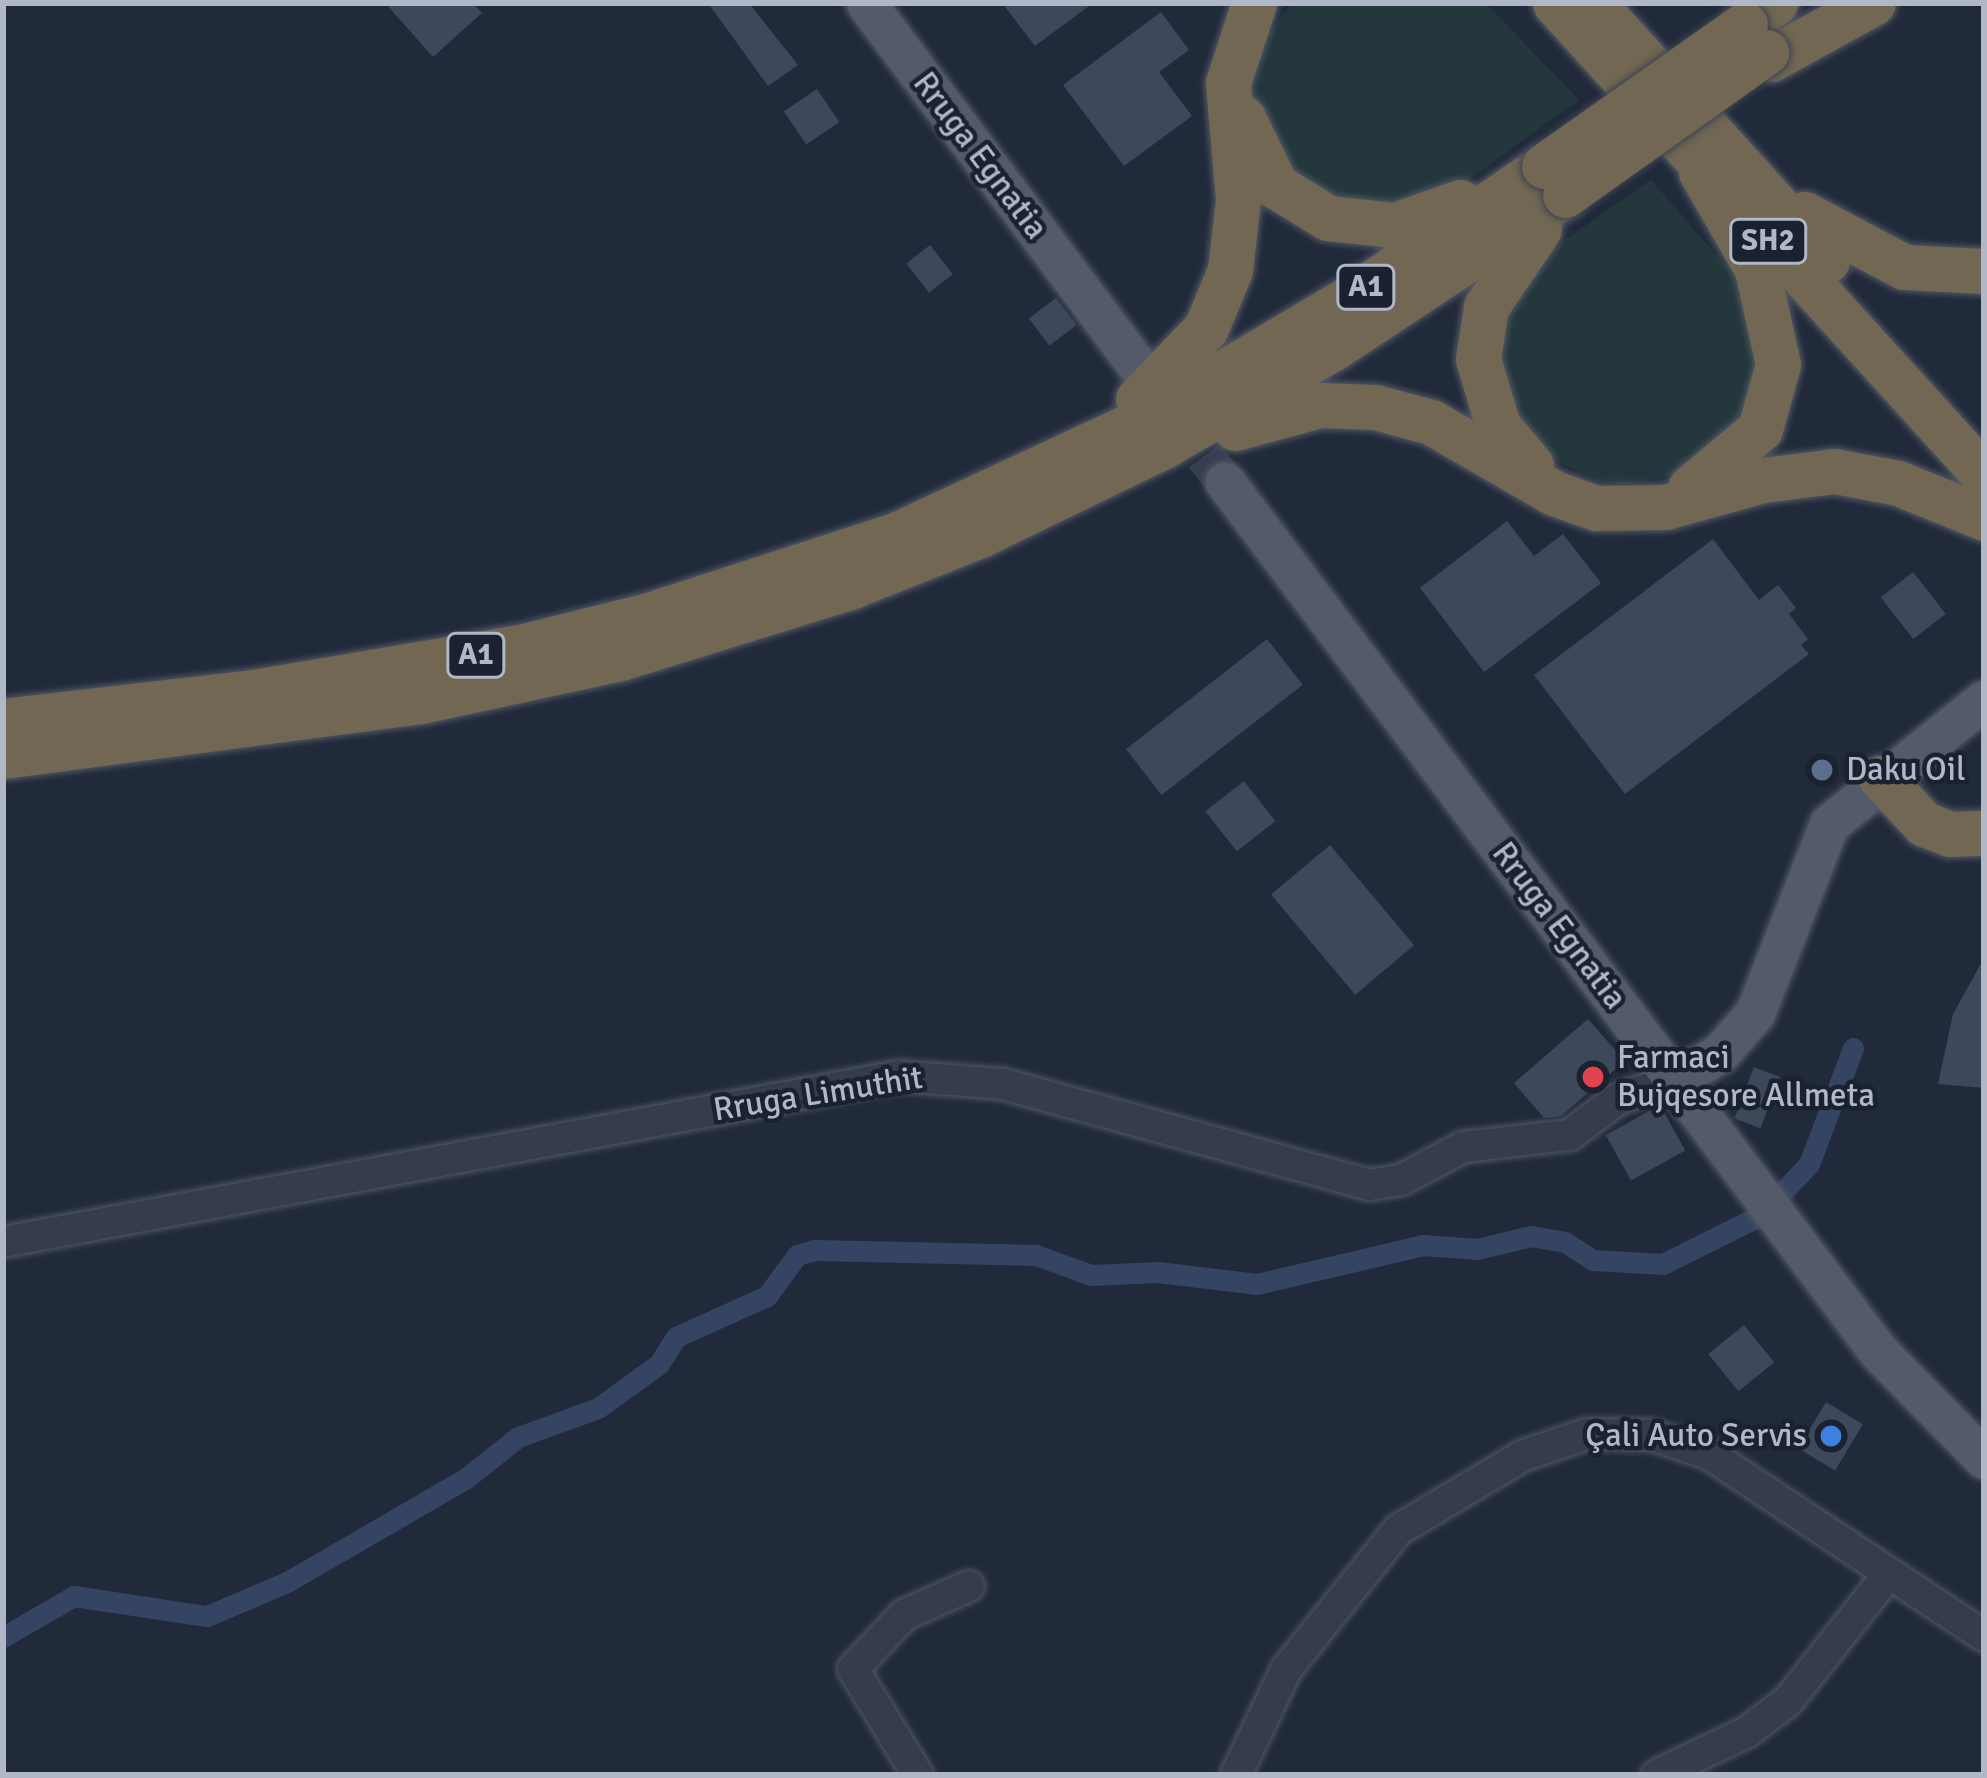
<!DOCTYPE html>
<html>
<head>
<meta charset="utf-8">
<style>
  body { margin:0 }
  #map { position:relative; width:1987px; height:1778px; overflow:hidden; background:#212a3a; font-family:Signika,sans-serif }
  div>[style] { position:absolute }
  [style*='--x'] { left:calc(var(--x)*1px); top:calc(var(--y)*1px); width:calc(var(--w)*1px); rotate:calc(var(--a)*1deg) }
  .green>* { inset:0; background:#23373c }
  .canal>* { height:21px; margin:-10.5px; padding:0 10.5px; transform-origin:10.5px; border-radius:10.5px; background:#354462 }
  .building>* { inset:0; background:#3d485b; transform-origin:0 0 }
  .major-tunnel>* { height:39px; margin-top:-19.5px; transform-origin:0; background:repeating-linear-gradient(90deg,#363f4f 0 39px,transparent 0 59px) }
  .roads { filter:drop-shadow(0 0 3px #505765) drop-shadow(0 0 3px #505765) }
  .minor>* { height:30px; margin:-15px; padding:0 15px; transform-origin:15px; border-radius:15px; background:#353c4b }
  .major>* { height:39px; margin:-19.5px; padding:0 19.5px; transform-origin:19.5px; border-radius:19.5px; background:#535b6b }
  .highway>* { height:45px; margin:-22.5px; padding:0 22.5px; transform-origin:22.5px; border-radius:22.5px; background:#716752 }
  .bridges { filter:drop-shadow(0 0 3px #3d4452) drop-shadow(0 0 3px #3d4452) }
  .highway-bridge>* { height:45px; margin:-22.5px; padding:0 22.5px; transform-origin:22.5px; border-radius:22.5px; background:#716752 }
  .dots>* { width:33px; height:33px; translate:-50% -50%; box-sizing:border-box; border:6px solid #1a212f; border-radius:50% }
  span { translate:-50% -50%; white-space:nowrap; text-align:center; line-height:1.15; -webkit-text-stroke:9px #1a212f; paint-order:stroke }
  .shield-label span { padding:3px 9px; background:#1a212f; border:3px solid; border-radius:9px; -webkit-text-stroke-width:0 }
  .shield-label { font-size:30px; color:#b0b7c7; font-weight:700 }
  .street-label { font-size:33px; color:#b0b7c7 }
  .poi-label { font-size:33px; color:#b0b7c7 }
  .left { translate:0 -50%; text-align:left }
  .right { translate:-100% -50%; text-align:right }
  .frame { position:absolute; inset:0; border:6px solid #b0b7c7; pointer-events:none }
</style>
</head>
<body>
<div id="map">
  <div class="green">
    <div style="clip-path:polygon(1292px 3px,1486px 3px,1579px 100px,1470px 179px,1407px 209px,1307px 195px,1257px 121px,1253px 90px,1269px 33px)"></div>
    <div style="clip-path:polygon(1651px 180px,1740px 282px,1761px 335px,1750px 411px,1689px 472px,1628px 485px,1597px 481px,1536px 451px,1501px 399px,1498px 337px,1509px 303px,1550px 250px)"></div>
  </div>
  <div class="canal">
    <div style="--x:3;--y:1637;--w:82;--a:-30"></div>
    <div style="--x:74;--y:1596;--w:134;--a:8.6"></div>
    <div style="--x:207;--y:1616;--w:87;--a:-23"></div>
    <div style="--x:287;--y:1582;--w:206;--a:-30.1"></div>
    <div style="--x:465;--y:1479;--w:68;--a:-38.4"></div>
    <div style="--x:518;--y:1437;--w:85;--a:-19.9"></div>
    <div style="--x:598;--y:1408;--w:75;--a:-35.8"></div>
    <div style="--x:659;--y:1364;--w:32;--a:-58"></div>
    <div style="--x:676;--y:1337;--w:100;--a:-24.3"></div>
    <div style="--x:767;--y:1296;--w:51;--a:-53.8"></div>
    <div style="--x:797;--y:1255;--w:18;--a:-16"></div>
    <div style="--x:814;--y:1250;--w:222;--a:1.3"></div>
    <div style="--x:1036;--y:1255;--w:59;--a:20"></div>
    <div style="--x:1091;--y:1275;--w:67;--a:-2.6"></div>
    <div style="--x:1158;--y:1272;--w:100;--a:6.9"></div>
    <div style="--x:1257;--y:1284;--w:171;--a:-13.2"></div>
    <div style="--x:1423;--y:1245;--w:54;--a:4.2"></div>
    <div style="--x:1477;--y:1249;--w:56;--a:-13.5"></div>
    <div style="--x:1531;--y:1236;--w:35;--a:10"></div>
    <div style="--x:1565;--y:1242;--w:33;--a:33"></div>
    <div style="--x:1593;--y:1260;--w:70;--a:3.3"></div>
    <div style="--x:1663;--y:1264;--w:110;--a:-26.6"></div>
    <div style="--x:1761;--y:1215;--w:70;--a:-46.7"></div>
    <div style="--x:1809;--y:1164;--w:124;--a:-69.2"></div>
  </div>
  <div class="building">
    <div style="clip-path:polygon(385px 3px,473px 3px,482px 13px,433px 57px)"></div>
    <div style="clip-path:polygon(708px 3px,749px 3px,798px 65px,768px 86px)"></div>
    <div style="clip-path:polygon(1002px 3px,1093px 3px,1035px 46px)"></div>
    <div style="clip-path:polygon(1161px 12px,1189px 50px,1159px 72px,1192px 116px,1124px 166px,1063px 85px)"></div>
    <div style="left:817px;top:89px;width:40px;height:40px;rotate:56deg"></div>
    <div style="left:930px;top:245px;width:37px;height:30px;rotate:52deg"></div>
    <div style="left:1056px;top:298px;width:34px;height:34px;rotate:53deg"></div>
    <div style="clip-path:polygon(1507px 521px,1534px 556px,1563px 534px,1601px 583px,1484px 672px,1420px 588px)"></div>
    <div style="clip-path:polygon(1713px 539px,1759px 600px,1778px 585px,1796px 608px,1789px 614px,1808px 639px,1801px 645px,1809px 654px,1625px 794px,1534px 675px)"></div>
    <div style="left:1913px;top:572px;width:53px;height:41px;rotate:52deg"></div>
    <div style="left:1267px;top:639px;width:58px;height:179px;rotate:52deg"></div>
    <div style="left:1244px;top:781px;width:51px;height:49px;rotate:52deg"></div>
    <div style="left:1330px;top:845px;width:131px;height:77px;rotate:50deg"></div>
    <div style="clip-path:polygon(1984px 958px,1984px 1088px,1938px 1084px,1953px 1014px)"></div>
    <div style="clip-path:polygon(1588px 1019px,1625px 1061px,1561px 1116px,1544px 1118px,1514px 1083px)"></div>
    <div style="left:1754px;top:1067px;width:28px;height:55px;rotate:21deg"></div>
    <div style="left:1660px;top:1105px;width:52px;height:62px;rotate:61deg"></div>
    <div style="left:1744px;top:1325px;width:48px;height:46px;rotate:51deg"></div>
    <div style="left:1826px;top:1402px;width:43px;height:54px;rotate:31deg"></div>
  </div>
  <div class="major-tunnel">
    <div style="--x:1169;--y:408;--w:93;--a:52.9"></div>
  </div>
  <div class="roads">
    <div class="minor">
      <div style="--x:3;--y:1242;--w:911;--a:-10.5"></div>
      <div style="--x:899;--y:1076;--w:104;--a:4.4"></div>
      <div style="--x:1003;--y:1084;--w:380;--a:15.4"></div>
      <div style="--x:1369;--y:1185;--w:32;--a:-9"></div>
      <div style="--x:1401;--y:1180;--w:70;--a:-28"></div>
      <div style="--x:1463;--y:1147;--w:108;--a:-6.4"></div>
      <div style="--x:1570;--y:1135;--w:60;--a:-36.9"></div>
      <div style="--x:1618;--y:1099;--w:61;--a:-19"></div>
      <div style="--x:918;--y:1775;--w:124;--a:-121.5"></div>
      <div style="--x:853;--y:1669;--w:74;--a:-46.6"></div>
      <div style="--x:904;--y:1615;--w:71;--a:-24"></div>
      <div style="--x:1236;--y:1775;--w:116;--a:-64.5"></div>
      <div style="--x:1286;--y:1670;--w:179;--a:-51.3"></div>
      <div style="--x:1398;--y:1530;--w:144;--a:-30.8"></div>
      <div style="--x:1522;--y:1456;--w:69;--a:-18.7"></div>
      <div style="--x:1587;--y:1434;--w:65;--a:0.9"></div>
      <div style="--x:1652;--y:1435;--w:60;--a:18.4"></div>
      <div style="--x:1709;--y:1454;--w:330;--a:33.5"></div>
      <div style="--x:1657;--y:1775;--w:100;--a:-25.5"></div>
      <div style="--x:1747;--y:1732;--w:51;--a:-37.1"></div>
      <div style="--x:1788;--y:1701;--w:161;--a:-51.6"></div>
    </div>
    <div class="major">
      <div style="--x:866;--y:3;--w:452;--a:53.2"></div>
      <div style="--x:1225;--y:482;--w:1087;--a:53.08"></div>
      <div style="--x:1878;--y:1351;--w:151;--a:45.5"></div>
      <div style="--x:1676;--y:1079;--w:51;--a:-30.6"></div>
      <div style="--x:1720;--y:1053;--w:53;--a:-48.8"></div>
      <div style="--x:1755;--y:1013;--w:203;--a:-68.6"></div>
      <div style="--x:1829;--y:824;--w:198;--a:-38.7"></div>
    </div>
    <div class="highway">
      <div style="--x:1555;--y:3;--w:638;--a:47.73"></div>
      <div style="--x:1593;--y:3;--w:348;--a:47.8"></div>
      <div style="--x:1745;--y:24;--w:37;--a:-35"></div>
      <div style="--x:1771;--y:59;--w:116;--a:-28.8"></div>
      <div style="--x:1243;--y:118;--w:76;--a:64.1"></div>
      <div style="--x:1276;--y:186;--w:61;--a:31.6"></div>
      <div style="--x:1328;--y:218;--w:67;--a:6"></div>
      <div style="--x:1395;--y:225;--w:69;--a:-19.5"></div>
      <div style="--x:1804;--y:214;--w:113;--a:27.9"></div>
      <div style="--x:1904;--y:267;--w:80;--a:2.9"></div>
      <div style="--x:1138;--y:399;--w:98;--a:-46.2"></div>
      <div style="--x:1206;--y:328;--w:63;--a:-67.5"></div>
      <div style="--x:1230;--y:270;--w:70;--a:-83.5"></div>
      <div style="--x:1238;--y:200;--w:117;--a:-94.9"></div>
      <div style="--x:1228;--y:83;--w:84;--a:-72"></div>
      <div style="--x:1235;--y:428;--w:88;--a:-15.1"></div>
      <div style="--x:1320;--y:405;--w:55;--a:2.1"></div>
      <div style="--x:1375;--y:407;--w:58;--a:15"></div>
      <div style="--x:1431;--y:422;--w:142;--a:30"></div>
      <div style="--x:1554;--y:493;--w:45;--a:19.7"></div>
      <div style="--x:1596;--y:508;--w:69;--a:-0.8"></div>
      <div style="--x:1665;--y:507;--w:102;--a:-15.4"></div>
      <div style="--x:1763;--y:480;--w:72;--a:-7.2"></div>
      <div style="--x:1834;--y:471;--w:65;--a:10.6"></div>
      <div style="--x:1898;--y:483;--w:93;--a:22.1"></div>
      <div style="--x:1531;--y:465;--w:51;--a:-130.2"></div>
      <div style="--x:1498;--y:426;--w:70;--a:-106.6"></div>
      <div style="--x:1478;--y:359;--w:53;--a:-81.3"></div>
      <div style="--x:1486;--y:307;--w:94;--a:-55.8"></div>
      <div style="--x:1690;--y:488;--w:92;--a:-40.1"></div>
      <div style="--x:1760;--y:429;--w:67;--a:-74.5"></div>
      <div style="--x:1778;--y:364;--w:97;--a:-102.5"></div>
      <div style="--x:1757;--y:269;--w:112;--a:-120"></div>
      <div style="--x:3;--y:721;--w:253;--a:-6.6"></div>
      <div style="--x:254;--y:692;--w:271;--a:-9.6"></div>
      <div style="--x:521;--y:647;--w:132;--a:-14"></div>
      <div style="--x:649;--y:615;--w:262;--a:-18"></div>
      <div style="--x:898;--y:534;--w:272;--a:-25"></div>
      <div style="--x:1145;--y:419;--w:242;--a:-30.6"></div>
      <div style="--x:1353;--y:296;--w:231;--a:-34.2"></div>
      <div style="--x:3;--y:756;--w:422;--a:-7.5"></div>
      <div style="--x:421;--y:701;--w:204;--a:-12.2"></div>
      <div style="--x:620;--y:658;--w:243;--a:-17.2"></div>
      <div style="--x:852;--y:586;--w:138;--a:-21.7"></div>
      <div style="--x:980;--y:535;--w:206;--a:-25.9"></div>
      <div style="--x:1165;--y:445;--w:194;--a:-30"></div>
      <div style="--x:1333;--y:348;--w:278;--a:-33.4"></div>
      <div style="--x:1881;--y:778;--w:63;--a:46.9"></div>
      <div style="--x:1924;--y:824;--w:28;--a:21"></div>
      <div style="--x:1950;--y:834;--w:34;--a:-2"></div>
    </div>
  </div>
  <div class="bridges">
    <div class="highway-bridge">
      <div style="--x:1544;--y:166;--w:246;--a:-35.2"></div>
      <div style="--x:1565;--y:195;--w:247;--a:-35.4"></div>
    </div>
  </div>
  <div class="dots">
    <div style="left:1822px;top:770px;background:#5c6f8a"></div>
    <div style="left:1593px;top:1077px;background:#e0444e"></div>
    <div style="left:1831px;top:1436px;background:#3f7fe0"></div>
  </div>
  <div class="shield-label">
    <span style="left:1768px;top:241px">SH2</span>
    <span style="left:1366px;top:287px">A1</span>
    <span style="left:476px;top:655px">A1</span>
  </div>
  <div class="street-label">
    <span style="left:980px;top:156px;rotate:53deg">Rruga Egnatia</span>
    <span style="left:1559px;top:926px;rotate:53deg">Rruga Egnatia</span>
    <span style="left:818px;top:1094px;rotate:-9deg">Rruga Limuthit</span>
  </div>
  <div class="poi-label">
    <span class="left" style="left:1846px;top:770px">Daku Oil</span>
    <span class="left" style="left:1617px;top:1077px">Farmaci<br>Bujqesore Allmeta</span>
    <span class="right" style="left:1807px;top:1436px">Çali Auto Servis</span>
  </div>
  <div class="frame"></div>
</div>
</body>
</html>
